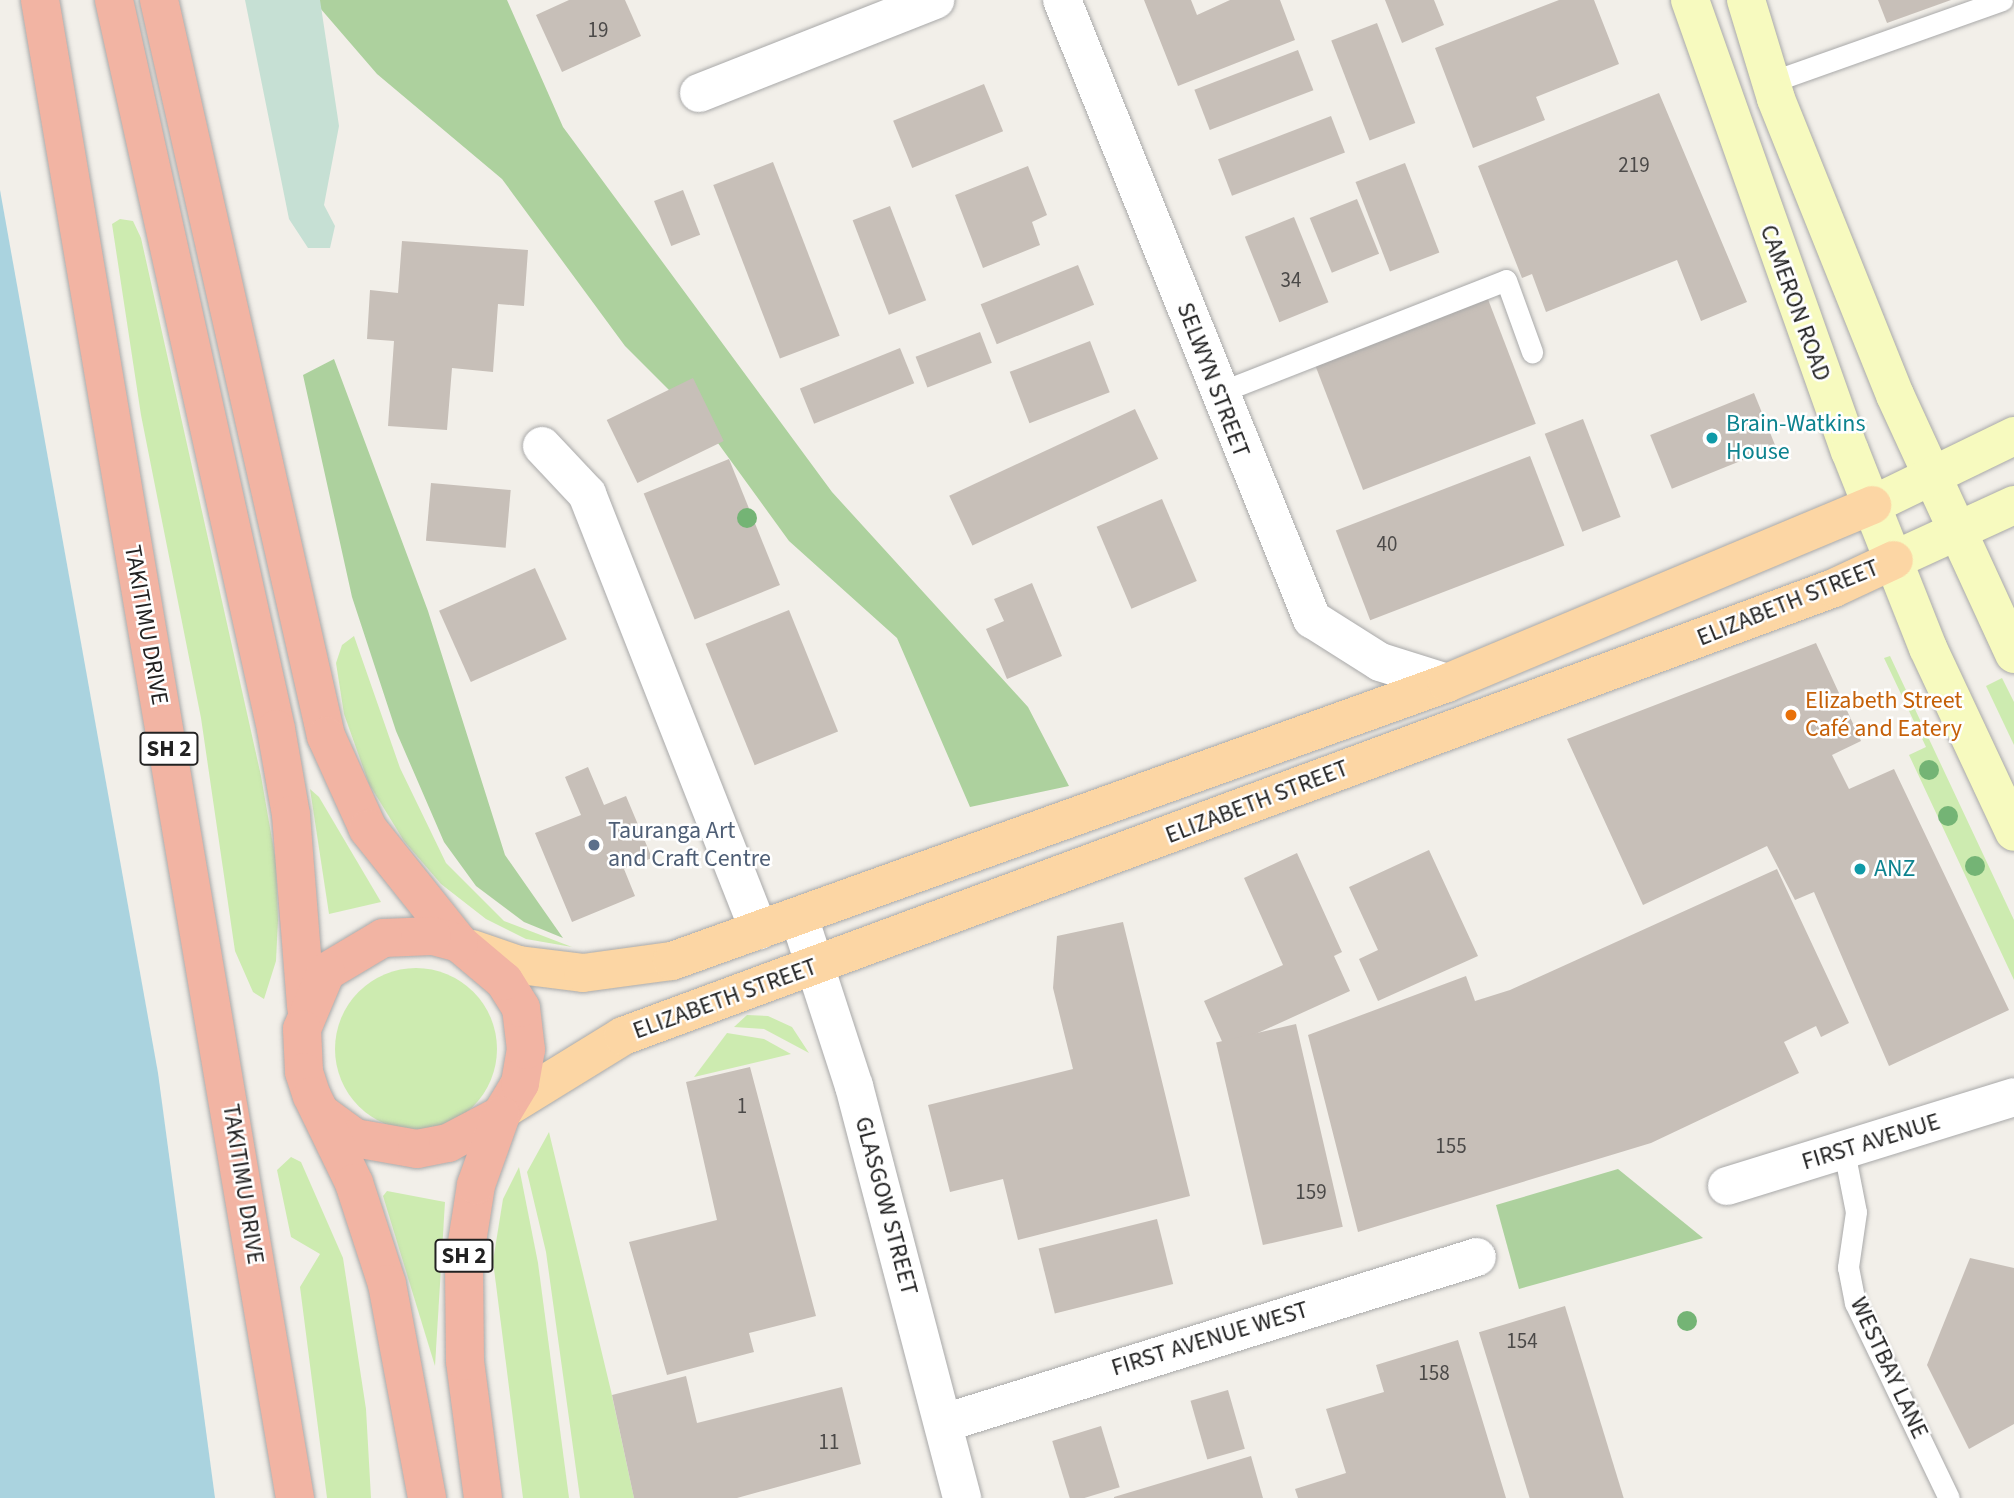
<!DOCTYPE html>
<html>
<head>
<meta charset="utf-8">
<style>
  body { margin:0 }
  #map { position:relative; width:2014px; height:1498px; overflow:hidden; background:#f2efe9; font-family:"Source Sans 3",sans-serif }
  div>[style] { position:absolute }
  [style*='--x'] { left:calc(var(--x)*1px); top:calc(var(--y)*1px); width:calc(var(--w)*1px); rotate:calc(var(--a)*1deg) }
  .grass>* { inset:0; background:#cdebb0 }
  .round { border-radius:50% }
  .forest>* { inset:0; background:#add19e }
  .wetland>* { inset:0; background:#c6e0d4 }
  .water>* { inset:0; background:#aad3df }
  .building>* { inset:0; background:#c7bfb8; transform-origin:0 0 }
  .roads { filter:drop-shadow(0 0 2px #a9a9a9) drop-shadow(0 0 2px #a9a9a9) }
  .service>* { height:21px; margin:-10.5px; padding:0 10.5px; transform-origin:10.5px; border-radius:10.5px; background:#fff }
  .minor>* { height:38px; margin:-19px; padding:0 19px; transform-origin:19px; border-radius:19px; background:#fff }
  .secondary>* { height:38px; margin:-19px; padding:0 19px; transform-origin:19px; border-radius:19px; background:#f7fabf }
  .primary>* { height:38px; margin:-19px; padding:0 19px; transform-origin:19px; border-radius:19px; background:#fcd6a4 }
  .trunk>* { height:38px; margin:-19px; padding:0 19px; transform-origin:19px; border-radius:19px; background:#f2b4a3 }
  .trees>* { width:20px; height:20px; margin:-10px; border-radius:50%; background:#74b475 }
  .dots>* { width:19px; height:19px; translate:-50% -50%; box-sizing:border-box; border:4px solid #fff; border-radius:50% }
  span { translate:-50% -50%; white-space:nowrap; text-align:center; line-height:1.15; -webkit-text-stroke:5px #fff; paint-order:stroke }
  .number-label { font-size:21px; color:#4b4948 }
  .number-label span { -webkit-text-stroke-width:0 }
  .shield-label span { padding:2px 5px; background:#fff; border:2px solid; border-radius:5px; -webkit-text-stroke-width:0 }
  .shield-label { font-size:23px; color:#222; font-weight:700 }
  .street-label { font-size:24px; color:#222 }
  .culture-label { font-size:24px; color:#0d838f }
  .left { translate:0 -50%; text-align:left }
  .food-label { font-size:24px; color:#c56008 }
  .service-label { font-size:24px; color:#4e5e75 }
</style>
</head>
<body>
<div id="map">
  <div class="grass">
    <div style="clip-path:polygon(120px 219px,133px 221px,141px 238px,261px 776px,276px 862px,278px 920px,276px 961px,264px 999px,253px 992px,235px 951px,201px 718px,141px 415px,112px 224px)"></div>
    <div style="clip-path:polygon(354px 636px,400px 768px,446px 863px,504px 921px,572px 947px,526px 939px,486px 919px,441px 884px,404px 841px,369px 784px,344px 714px,336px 663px,342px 645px)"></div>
    <div style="clip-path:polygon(1890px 656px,2014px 920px,2014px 980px,1909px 755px,1926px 747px,1884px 658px)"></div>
    <div style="clip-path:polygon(2002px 678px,2014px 702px,2014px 745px,1986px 686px)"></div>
    <div style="clip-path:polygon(310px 789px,319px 797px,381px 902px,329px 914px)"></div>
    <div class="round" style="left:335px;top:968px;width:162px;height:162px"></div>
    <div style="clip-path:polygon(747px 1015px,768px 1016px,792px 1027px,809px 1053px,764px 1029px,734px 1027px)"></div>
    <div style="clip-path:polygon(727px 1033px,764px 1039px,791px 1054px,694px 1077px)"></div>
    <div style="clip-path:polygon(549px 1132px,611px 1391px,634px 1498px,580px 1498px,546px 1252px,527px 1172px)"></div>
    <div style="clip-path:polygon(291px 1157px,301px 1162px,343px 1258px,366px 1409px,371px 1498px,327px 1498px,300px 1287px,320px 1254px,291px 1237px,277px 1170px)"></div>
    <div style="clip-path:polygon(519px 1167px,538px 1263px,569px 1498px,523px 1498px,493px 1261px,503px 1199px)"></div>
    <div style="clip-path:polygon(387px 1191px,445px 1202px,435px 1366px,383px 1196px)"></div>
  </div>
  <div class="forest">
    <div style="clip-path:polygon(320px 0,507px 0,563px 127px,832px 492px,1028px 707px,1069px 786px,970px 807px,897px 638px,789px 541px,707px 428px,625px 346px,502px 179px,377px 74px,320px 8px)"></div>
    <div style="clip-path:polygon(334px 359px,428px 611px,505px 855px,563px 938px,524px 922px,476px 886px,444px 842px,396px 731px,352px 597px,303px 375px)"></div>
    <div style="clip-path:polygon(1618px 1169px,1703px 1238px,1519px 1289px,1496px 1205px)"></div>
  </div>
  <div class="wetland">
    <div style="clip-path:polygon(245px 0,320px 0,339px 126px,324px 205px,335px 226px,330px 248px,308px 248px,289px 219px)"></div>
  </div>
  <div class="water">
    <div style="clip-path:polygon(0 190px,158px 1073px,215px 1498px,0 1498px)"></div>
  </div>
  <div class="building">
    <div style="clip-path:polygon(569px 0,625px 0,641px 36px,562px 72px,536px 15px)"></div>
    <div style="clip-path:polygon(1144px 0,1191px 0,1197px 15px,1230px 0,1280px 0,1295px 40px,1178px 86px)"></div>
    <div style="clip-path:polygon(1385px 0,1434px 0,1444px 25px,1402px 43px)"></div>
    <div style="clip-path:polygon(1559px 0,1594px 0,1619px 64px,1536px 97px,1545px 120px,1473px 148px,1435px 48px)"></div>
    <div style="clip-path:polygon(1878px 0,1951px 0,1887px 23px)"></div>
    <div style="left:1377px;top:23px;width:107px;height:49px;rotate:69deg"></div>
    <div style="left:1298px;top:50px;width:43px;height:111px;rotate:69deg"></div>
    <div style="left:984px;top:84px;width:51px;height:98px;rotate:68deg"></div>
    <div style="clip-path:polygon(1659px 93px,1747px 302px,1701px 321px,1677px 260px,1546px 312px,1532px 274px,1522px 278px,1478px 166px)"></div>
    <div style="left:1331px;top:116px;width:39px;height:121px;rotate:69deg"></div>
    <div style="left:773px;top:162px;width:186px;height:64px;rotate:69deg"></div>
    <div style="left:1405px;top:163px;width:96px;height:53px;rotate:69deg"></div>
    <div style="clip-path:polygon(1028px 166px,1047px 215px,1032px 222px,1040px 245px,983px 268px,955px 195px)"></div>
    <div style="left:683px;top:190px;width:48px;height:31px;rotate:69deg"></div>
    <div style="left:1357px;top:199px;width:59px;height:51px;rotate:68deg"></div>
    <div style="left:890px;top:206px;width:101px;height:40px;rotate:69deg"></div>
    <div style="left:1294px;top:217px;width:92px;height:53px;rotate:68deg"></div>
    <div style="clip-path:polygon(402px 241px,528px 250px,524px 306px,498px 304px,493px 372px,452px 368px,447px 430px,388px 426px,394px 341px,367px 339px,370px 290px,398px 293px)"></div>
    <div style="left:1078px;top:265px;width:43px;height:105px;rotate:68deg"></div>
    <div style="left:1486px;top:294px;width:139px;height:185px;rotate:69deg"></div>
    <div style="left:980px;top:332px;width:33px;height:69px;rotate:69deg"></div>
    <div style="left:1090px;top:341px;width:55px;height:86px;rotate:69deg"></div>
    <div style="left:900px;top:348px;width:38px;height:108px;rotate:68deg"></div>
    <div style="left:693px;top:378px;width:70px;height:96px;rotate:64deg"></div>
    <div style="left:1754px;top:393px;width:58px;height:112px;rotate:68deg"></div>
    <div style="left:1135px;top:409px;width:55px;height:205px;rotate:65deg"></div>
    <div style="left:1583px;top:419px;width:105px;height:41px;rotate:69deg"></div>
    <div style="left:1530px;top:456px;width:96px;height:208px;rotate:69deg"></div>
    <div style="left:729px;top:459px;width:136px;height:92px;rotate:68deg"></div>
    <div style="left:431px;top:483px;width:80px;height:58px;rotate:5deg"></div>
    <div style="left:1162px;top:499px;width:89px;height:71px;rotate:67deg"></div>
    <div style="left:535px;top:568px;width:78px;height:105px;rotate:66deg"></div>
    <div style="clip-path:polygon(1032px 583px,1062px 656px,1007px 679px,986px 629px,1004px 621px,994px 599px)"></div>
    <div style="left:789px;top:610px;width:131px;height:90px;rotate:68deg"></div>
    <div style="clip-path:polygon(1816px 643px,1861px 741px,1832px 755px,1849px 789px,1894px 769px,2009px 1010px,1889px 1066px,1814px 892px,1795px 900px,1767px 846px,1643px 905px,1567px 739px)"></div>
    <div style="clip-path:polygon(588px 767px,604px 805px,626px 796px,652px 858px,624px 869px,635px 896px,572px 922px,535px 833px,581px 815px,565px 777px)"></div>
    <div style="clip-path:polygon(1429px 850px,1478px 956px,1378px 1001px,1359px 959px,1378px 950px,1349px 887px)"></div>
    <div style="clip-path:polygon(1297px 853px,1342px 952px,1334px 956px,1350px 991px,1225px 1048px,1204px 1001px,1283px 965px,1244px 878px)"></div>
    <div style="clip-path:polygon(1777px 869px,1849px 1023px,1821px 1037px,1816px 1026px,1784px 1042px,1799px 1073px,1651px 1143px,1358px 1232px,1308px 1035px,1466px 976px,1475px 1001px,1510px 990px)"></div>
    <div style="clip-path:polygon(1123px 922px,1190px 1196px,1018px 1240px,1003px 1179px,950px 1192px,928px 1105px,1073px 1069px,1053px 988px,1057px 936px)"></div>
    <div style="left:1296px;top:1024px;width:208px;height:82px;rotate:77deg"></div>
    <div style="clip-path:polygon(750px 1067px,816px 1316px,749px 1333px,754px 1352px,667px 1375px,629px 1242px,717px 1220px,686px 1082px)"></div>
    <div style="left:1157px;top:1219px;width:67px;height:122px;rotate:76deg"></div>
    <div style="clip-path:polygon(1970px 1258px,2014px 1268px,2014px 1424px,1969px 1449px,1927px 1365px)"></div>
    <div style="left:1565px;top:1306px;width:201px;height:90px;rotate:73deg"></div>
    <div style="clip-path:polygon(1458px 1340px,1506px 1498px,1298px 1498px,1295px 1489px,1346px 1473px,1326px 1409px,1384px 1392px,1376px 1365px)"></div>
    <div style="clip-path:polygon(686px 1376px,697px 1423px,842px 1387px,861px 1464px,737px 1498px,634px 1498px,612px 1395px)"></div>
    <div style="left:1228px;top:1390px;width:61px;height:39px;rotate:74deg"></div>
    <div style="left:1101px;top:1426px;width:64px;height:51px;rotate:73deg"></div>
    <div style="clip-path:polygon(1251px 1456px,1263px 1498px,1114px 1498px,1114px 1497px)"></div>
  </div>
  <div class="roads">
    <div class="service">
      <div style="--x:1771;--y:82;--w:245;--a:-19.5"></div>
      <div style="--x:1218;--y:393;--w:309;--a:-21.4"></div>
      <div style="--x:1506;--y:280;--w:77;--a:70.1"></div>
      <div style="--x:1844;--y:1151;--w:62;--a:78.9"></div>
      <div style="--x:1856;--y:1212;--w:56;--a:98.3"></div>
      <div style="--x:1848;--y:1267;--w:37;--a:79"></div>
      <div style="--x:1855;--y:1303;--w:216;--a:64.3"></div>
    </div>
    <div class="minor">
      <div style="--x:1062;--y:0;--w:668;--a:68.01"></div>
      <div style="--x:1312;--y:619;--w:80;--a:32.3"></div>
      <div style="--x:1380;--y:662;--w:70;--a:17.4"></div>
      <div style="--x:699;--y:93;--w:254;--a:-21.5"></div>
      <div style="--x:542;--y:446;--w:66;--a:46.8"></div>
      <div style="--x:587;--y:494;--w:469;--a:68.5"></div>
      <div style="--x:799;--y:917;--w:178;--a:72"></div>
      <div style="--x:854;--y:1086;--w:426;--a:75.3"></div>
      <div style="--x:1727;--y:1186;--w:300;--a:-17.2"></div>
      <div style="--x:944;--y:1423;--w:558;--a:-17.3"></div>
    </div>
    <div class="secondary">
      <div style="--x:1690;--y:0;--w:479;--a:70.5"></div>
      <div style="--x:1850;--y:451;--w:212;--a:68.4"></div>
      <div style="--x:1928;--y:648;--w:203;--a:64.9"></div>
      <div style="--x:1746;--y:0;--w:103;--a:73.1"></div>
      <div style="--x:1776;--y:99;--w:319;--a:68.1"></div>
      <div style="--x:1895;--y:395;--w:285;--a:65.3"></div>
      <div style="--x:1872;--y:505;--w:158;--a:-25.9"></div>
      <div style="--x:1894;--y:560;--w:132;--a:-24.6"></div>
    </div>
    <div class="primary">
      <div style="--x:472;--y:949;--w:50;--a:18.8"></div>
      <div style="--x:519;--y:965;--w:64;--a:7.1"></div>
      <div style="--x:583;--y:973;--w:90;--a:-7.7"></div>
      <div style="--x:672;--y:961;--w:823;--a:-19.73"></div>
      <div style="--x:1447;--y:683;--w:461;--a:-22.7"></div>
      <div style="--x:506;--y:1108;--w:137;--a:-31.6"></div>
      <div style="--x:623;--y:1036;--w:1291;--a:-20.3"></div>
      <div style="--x:1834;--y:588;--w:66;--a:-25"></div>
    </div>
    <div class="trunk">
      <div style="--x:40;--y:0;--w:1520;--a:80.34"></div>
      <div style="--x:114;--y:0;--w:747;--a:77.47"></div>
      <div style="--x:276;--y:729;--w:87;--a:80.1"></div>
      <div style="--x:291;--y:815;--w:193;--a:85.5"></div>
      <div style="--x:159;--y:0;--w:755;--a:77.22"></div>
      <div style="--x:326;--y:736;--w:102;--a:65.7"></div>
      <div style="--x:368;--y:829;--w:146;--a:51.4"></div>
      <div style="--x:321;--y:1113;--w:42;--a:36.3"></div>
      <div style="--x:355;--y:1138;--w:63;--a:10.1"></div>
      <div style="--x:417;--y:1149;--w:32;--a:-11"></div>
      <div style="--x:448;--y:1143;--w:60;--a:-27.8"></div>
      <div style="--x:501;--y:1115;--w:37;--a:-59"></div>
      <div style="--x:520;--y:1083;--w:34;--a:-80"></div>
      <div style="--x:526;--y:1050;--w:42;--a:-96.8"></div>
      <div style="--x:521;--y:1008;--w:32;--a:-122"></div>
      <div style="--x:504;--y:981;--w:59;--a:-139.8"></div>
      <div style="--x:459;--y:943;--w:28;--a:-165"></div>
      <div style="--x:432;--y:936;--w:49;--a:177.7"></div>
      <div style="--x:383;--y:938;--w:66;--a:149.2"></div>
      <div style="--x:326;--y:972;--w:62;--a:112.8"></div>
      <div style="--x:302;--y:1029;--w:43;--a:87.3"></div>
      <div style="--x:304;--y:1072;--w:25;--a:72"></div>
      <div style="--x:312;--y:1096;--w:97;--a:64.2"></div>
      <div style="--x:354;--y:1183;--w:106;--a:71.9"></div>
      <div style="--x:387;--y:1284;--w:218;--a:79.4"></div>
      <div style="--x:483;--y:1498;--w:138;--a:-97.5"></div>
      <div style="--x:465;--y:1361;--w:100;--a:-90.6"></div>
      <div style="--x:464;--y:1261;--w:77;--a:-81"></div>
      <div style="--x:476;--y:1185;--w:74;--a:-70.3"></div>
    </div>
  </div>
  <div class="trees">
    <div style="left:747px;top:518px"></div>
    <div style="left:1929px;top:770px"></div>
    <div style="left:1948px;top:816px"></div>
    <div style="left:1975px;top:866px"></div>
    <div style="left:1687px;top:1321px"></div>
  </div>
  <div class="dots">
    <div style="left:1712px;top:438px;background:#0f9aa8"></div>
    <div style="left:1791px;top:715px;background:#e8710a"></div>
    <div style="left:594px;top:845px;background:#5c6f8a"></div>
    <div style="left:1860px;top:869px;background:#0f9aa8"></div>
  </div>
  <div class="number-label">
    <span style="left:598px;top:30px">19</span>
    <span style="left:1634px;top:165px">219</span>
    <span style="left:1291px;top:280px">34</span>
    <span style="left:1387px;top:544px">40</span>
    <span style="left:742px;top:1106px">1</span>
    <span style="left:1451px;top:1146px">155</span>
    <span style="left:1311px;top:1192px">159</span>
    <span style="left:1522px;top:1341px">154</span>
    <span style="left:1434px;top:1373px">158</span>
    <span style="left:829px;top:1442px">11</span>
  </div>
  <div class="shield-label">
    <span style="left:169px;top:749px">SH 2</span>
    <span style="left:464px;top:1256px">SH 2</span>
  </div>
  <div class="street-label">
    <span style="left:1795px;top:303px;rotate:70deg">CAMERON ROAD</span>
    <span style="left:1213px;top:380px;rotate:69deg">SELWYN STREET</span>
    <span style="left:1788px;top:603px;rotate:-22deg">ELIZABETH STREET</span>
    <span style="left:146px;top:625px;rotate:80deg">TAKITIMU DRIVE</span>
    <span style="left:1257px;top:802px;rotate:-21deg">ELIZABETH STREET</span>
    <span style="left:725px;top:999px;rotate:-20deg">ELIZABETH STREET</span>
    <span style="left:1871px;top:1142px;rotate:-17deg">FIRST AVENUE</span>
    <span style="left:243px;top:1184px;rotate:81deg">TAKITIMU DRIVE</span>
    <span style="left:886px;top:1206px;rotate:75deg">GLASGOW STREET</span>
    <span style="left:1210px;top:1339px;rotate:-17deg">FIRST AVENUE WEST</span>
    <span style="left:1889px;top:1368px;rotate:65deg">WESTBAY LANE</span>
  </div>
  <div class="culture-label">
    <span class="left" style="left:1726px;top:438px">Brain-Watkins<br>House</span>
    <span class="left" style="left:1874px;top:869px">ANZ</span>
  </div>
  <div class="food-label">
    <span class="left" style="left:1805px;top:715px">Elizabeth Street<br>Café and Eatery</span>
  </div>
  <div class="service-label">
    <span class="left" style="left:608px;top:845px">Tauranga Art<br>and Craft Centre</span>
  </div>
</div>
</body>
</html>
